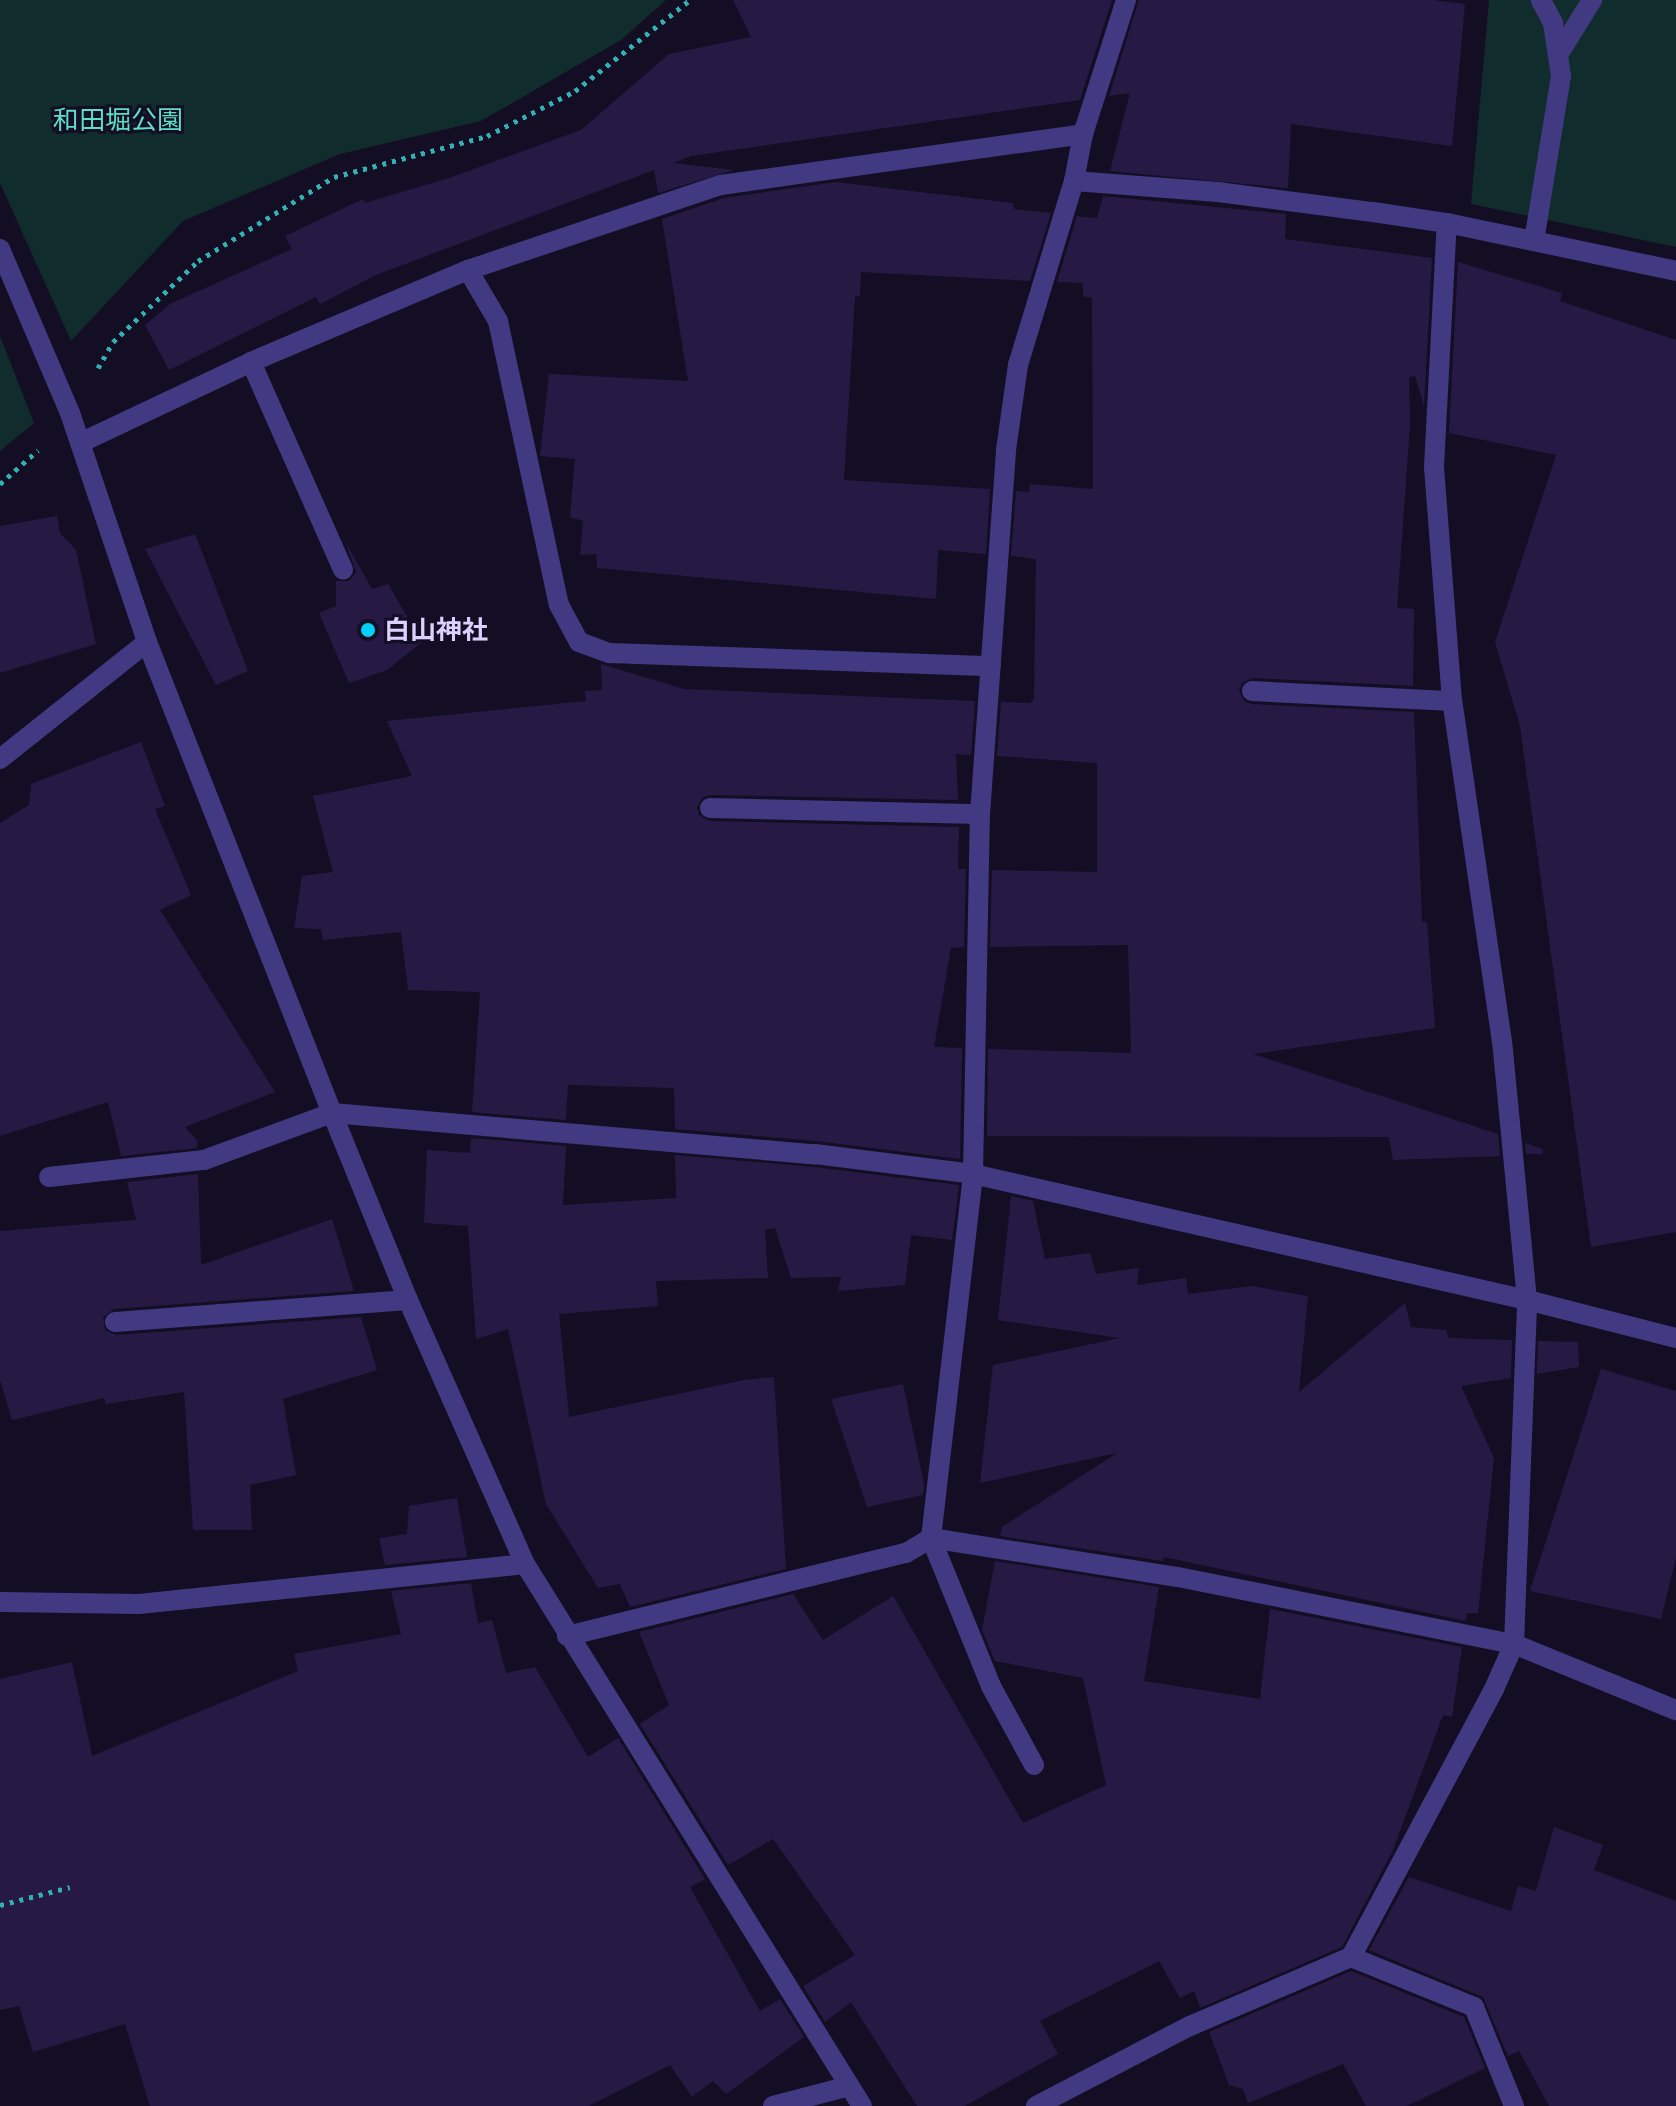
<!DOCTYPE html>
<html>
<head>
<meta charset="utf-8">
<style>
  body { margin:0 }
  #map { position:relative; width:1676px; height:2106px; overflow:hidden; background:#130e23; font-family:"IBM Plex Sans","Noto Sans JP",sans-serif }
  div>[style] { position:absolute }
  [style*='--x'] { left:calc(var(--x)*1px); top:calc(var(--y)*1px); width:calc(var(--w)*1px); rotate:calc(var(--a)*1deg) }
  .green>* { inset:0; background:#112c2d }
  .building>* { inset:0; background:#261a44 }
  .path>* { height:5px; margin-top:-2.5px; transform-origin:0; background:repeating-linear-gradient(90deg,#30b2b4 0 4px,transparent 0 10px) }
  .minor>* { height:20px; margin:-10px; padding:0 10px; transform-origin:10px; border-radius:10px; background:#413a82 }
  .dots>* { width:22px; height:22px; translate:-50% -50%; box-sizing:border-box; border:4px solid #130e23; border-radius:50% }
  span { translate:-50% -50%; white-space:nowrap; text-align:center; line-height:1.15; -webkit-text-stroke:6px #130e23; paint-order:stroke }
  .park-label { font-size:26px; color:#5ddec7 }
  .poi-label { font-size:26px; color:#d9d1fe; font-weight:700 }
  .left { translate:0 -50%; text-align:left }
</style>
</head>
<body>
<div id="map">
  <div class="green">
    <div style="clip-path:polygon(0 0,666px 0,621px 40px,481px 121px,340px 154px,183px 221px,71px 341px,0 183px)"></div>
    <div style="clip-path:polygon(1489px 0,1676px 0,1676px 247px,1471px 204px)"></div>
    <div style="clip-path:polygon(0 336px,34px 423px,0 451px)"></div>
  </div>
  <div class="building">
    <div style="clip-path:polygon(733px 0,1112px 0,1080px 100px,691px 156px,673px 163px,734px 170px,658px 193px,654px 170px,376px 275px,320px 304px,316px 297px,169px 370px,145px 325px,170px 304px,292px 249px,285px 236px,363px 199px,365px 203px,452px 177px,581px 130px,669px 54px,751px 37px)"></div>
    <div style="clip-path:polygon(1139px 0,1433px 0,1465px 4px,1452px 146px,1291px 124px,1288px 188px,1110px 171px,1130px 93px,1109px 96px)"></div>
    <div style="clip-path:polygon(836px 182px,1013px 203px,1014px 209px,1051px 213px,1030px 281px,861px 272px,860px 296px,855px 296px,844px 480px,990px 489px,986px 554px,938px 550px,936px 599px,597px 568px,596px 554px,580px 555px,583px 521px,570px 517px,575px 459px,540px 456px,549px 374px,688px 381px,662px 219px,724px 198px)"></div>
    <div style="clip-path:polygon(1103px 196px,1286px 214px,1285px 239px,1432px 258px,1424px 406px,1415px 376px,1409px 377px,1410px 425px,1397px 608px,1414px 609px,1413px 686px,1253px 678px,1242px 683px,1239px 691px,1244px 701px,1251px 704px,1414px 712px,1422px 922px,1427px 922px,1435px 1028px,1253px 1054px,1498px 1134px,1500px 1156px,1393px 1160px,1389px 1137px,987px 1136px,988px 1049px,1131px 1053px,1128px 945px,990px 947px,992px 870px,1097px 872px,1097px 763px,997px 756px,1001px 702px,1030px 703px,1034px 699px,1036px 559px,1011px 556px,1016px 491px,1029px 492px,1030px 484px,1093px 489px,1092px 298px,1083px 296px,1083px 283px,1057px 282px,1077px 216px,1097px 218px)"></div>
    <div style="clip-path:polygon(1458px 262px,1562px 293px,1560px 301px,1676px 340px,1676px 1232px,1591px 1247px,1520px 726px,1495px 642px,1556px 455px,1449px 433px)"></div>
    <div style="clip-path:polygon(57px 516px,60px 533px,76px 550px,96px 644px,0 673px,0 526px)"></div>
    <div style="clip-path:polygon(195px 534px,248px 671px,216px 685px,145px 549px)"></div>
    <div style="clip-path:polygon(345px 541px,372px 589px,388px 584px,422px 642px,387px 670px,349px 683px,319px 613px,336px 606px,336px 581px,349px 581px,356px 572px)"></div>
    <div style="clip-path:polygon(601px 664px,684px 689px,975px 701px,971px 755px,956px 754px,958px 800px,710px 795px,703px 797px,697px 807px,699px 815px,710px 821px,959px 827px,958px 869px,966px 869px,964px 947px,951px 948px,934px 1047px,962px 1048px,960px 1159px,816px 1141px,675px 1129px,674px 1088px,568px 1085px,566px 1120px,472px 1112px,480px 992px,408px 990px,401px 932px,323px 940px,321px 929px,294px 928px,302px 876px,333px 872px,313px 796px,412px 776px,387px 721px,586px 701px,585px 691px,602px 690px)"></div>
    <div style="clip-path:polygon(141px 742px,165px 806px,155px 809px,191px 895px,160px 910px,275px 1092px,185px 1127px,197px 1140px,197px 1148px,121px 1156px,108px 1102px,0 1136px,0 823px,29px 805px,31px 784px)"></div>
    <div style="clip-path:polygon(471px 1138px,566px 1146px,563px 1205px,676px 1198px,675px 1155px,814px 1167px,959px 1185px,952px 1240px,911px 1235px,905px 1285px,838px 1291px,841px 1277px,791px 1278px,775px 1228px,765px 1230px,768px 1278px,656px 1281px,658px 1306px,559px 1314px,569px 1417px,744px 1380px,774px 1377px,786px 1569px,630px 1607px,620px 1584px,598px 1588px,546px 1504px,508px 1329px,476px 1339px,468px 1226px,424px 1223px,427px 1150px,470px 1153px)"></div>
    <div style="clip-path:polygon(1525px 1143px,1543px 1149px,1542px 1154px,1526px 1154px)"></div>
    <div style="clip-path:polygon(198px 1174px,201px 1265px,332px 1219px,354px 1291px,114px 1309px,103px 1317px,105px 1330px,116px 1335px,361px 1317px,377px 1370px,283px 1399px,296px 1475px,250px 1485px,252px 1530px,193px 1530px,184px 1392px,106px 1404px,104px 1398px,12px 1420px,0 1380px,0 1231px,136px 1220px,127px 1182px)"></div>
    <div style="clip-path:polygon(1011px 1196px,1033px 1201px,1045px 1259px,1090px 1253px,1096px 1274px,1139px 1268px,1137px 1285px,1186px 1278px,1188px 1294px,1252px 1286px,1308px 1296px,1299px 1392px,1405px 1303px,1411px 1327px,1446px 1330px,1449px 1338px,1512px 1340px,1511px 1378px,1461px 1386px,1494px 1458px,1478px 1613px,1467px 1613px,1466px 1621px,1164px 1557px,1163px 1561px,1000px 1536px,1002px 1527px,1117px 1453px,980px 1483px,993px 1365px,1120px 1338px,998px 1320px)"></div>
    <div style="clip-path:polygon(1538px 1341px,1578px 1342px,1579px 1367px,1537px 1374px)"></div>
    <div style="clip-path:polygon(1601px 1369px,1676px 1391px,1676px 1558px,1661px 1619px,1530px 1591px)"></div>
    <div style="clip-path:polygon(903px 1384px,924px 1484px,923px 1495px,867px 1507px,831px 1399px)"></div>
    <div style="clip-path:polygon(457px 1498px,467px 1557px,385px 1565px,379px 1538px,407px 1534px,409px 1506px)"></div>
    <div style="clip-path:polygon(995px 1561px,1159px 1587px,1144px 1681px,1260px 1699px,1270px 1609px,1462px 1647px,1452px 1717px,1443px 1715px,1393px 1850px,1342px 1947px,1200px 2008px,1194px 1991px,1180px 1998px,1159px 1961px,1040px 2021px,1058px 2054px,965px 2106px,917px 2106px,851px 2002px,825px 2022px,803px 1986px,855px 1955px,773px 1839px,728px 1865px,640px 1724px,669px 1705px,639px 1632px,793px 1594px,823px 1640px,893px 1596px,1023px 1823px,1106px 1785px,1083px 1678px,995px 1661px,982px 1630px)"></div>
    <div style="clip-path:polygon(471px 1583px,478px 1623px,492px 1620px,506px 1673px,535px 1667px,588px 1757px,618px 1738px,705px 1879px,690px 1887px,760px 2011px,780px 1999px,804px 2037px,726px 2094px,713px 2081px,692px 2097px,670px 2065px,589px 2106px,150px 2106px,125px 2024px,33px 2052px,19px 2006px,0 2010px,0 1679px,72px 1662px,92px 1756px,298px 1671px,294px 1654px,401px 1634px,391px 1591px)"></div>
    <div style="clip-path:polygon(1554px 1827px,1603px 1845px,1594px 1870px,1676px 1901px,1676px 2106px,1549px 2106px,1519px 2051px,1508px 2056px,1483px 1997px,1369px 1950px,1409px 1877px,1511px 1911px,1518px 1886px,1536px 1891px)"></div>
    <div style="clip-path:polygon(1351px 1971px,1464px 2017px,1485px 2068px,1407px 2106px,1366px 2106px,1343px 2064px,1248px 2103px,1243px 2089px,1229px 2085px,1209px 2032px)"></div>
  </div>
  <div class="path">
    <div style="--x:98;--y:368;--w:30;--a:-60"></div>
    <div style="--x:113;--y:342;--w:117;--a:-43.6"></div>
    <div style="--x:198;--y:261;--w:160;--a:-31.7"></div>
    <div style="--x:334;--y:177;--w:158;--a:-15"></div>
    <div style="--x:487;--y:136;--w:99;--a:-27.1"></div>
    <div style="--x:575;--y:91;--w:147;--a:-38.4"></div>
    <div style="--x:0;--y:484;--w:51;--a:-41.8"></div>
    <div style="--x:0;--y:1905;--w:72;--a:-14.4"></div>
  </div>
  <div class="minor">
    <div style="--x:1558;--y:55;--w:65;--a:-58.3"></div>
    <div style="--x:1074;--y:181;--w:144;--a:4.4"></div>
    <div style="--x:1218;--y:192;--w:156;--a:7.4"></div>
    <div style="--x:1373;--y:212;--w:75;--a:8.5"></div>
    <div style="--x:1447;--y:223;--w:234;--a:11.8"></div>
    <div style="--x:1534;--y:241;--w:167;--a:-80.7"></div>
    <div style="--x:1561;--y:76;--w:54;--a:-98.6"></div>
    <div style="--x:1553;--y:23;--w:26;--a:-118"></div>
    <div style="--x:0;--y:249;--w:178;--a:66.9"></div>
    <div style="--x:70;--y:413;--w:242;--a:71.4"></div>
    <div style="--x:147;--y:642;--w:506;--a:68.56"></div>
    <div style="--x:332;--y:1113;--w:202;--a:67.9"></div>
    <div style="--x:408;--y:1300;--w:289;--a:66.1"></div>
    <div style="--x:525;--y:1564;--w:638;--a:58.13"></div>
    <div style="--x:468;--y:270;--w:59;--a:59.5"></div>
    <div style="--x:498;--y:321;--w:290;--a:77.9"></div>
    <div style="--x:559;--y:605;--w:42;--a:61.6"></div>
    <div style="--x:579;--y:642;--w:33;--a:20"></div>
    <div style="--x:610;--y:653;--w:381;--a:2"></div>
    <div style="--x:251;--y:362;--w:227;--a:66.1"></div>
    <div style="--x:80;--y:443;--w:189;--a:-25.3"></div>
    <div style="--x:251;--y:362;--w:236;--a:-23"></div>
    <div style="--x:468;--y:270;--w:267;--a:-18.6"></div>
    <div style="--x:721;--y:185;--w:366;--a:-8"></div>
    <div style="--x:1252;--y:691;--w:200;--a:2.9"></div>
    <div style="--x:0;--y:759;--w:188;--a:-38.5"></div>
    <div style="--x:710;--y:808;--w:270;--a:1.3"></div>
    <div style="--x:49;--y:1177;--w:156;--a:-6.3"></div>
    <div style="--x:204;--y:1160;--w:136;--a:-20.2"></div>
    <div style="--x:332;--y:1113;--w:485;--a:4.9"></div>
    <div style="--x:815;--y:1154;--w:159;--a:7.2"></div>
    <div style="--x:973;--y:1174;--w:568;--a:12.81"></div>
    <div style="--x:1527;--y:1300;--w:154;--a:14.3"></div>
    <div style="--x:115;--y:1322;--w:294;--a:-4.3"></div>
    <div style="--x:0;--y:1602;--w:139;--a:0.8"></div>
    <div style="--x:139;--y:1604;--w:388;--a:-5.9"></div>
    <div style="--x:567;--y:1636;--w:349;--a:-13.8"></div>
    <div style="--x:906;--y:1553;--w:29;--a:-31"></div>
    <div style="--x:931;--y:1538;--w:250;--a:9"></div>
    <div style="--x:1178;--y:1577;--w:343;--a:11.3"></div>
    <div style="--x:1514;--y:1644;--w:175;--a:22.2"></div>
    <div style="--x:1034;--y:1765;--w:90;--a:-118.6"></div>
    <div style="--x:991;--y:1686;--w:160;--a:-112.1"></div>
    <div style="--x:931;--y:1538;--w:366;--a:-83.4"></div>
    <div style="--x:973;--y:1174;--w:360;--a:-88.9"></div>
    <div style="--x:980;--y:814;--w:365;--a:-85.9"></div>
    <div style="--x:1006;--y:450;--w:86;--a:-82"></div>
    <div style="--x:1018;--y:365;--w:192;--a:-73.1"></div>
    <div style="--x:1074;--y:181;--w:48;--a:-79.2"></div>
    <div style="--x:1083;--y:134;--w:141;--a:-72.2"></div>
    <div style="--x:1351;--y:1957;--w:133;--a:22.1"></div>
    <div style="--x:1474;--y:2007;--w:107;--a:68"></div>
    <div style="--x:773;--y:2106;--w:79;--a:-14.7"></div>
    <div style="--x:1036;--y:2106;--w:174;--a:-27.5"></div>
    <div style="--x:1190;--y:2026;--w:175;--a:-23.2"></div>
    <div style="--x:1351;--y:1957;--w:304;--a:-61.9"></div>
    <div style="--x:1494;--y:1689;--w:49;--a:-66"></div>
    <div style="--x:1514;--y:1644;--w:344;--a:-87.8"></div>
    <div style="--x:1527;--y:1300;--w:259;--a:-95.5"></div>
    <div style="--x:1502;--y:1042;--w:345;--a:-98.3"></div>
    <div style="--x:1452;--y:701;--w:235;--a:-94.4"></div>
    <div style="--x:1434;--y:467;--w:244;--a:-87"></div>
  </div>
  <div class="dots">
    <div style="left:368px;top:630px;background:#03cff9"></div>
  </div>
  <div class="park-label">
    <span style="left:118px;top:120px">和田堀公園</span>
  </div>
  <div class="poi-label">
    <span class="left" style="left:384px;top:630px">白山神社</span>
  </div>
</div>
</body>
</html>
